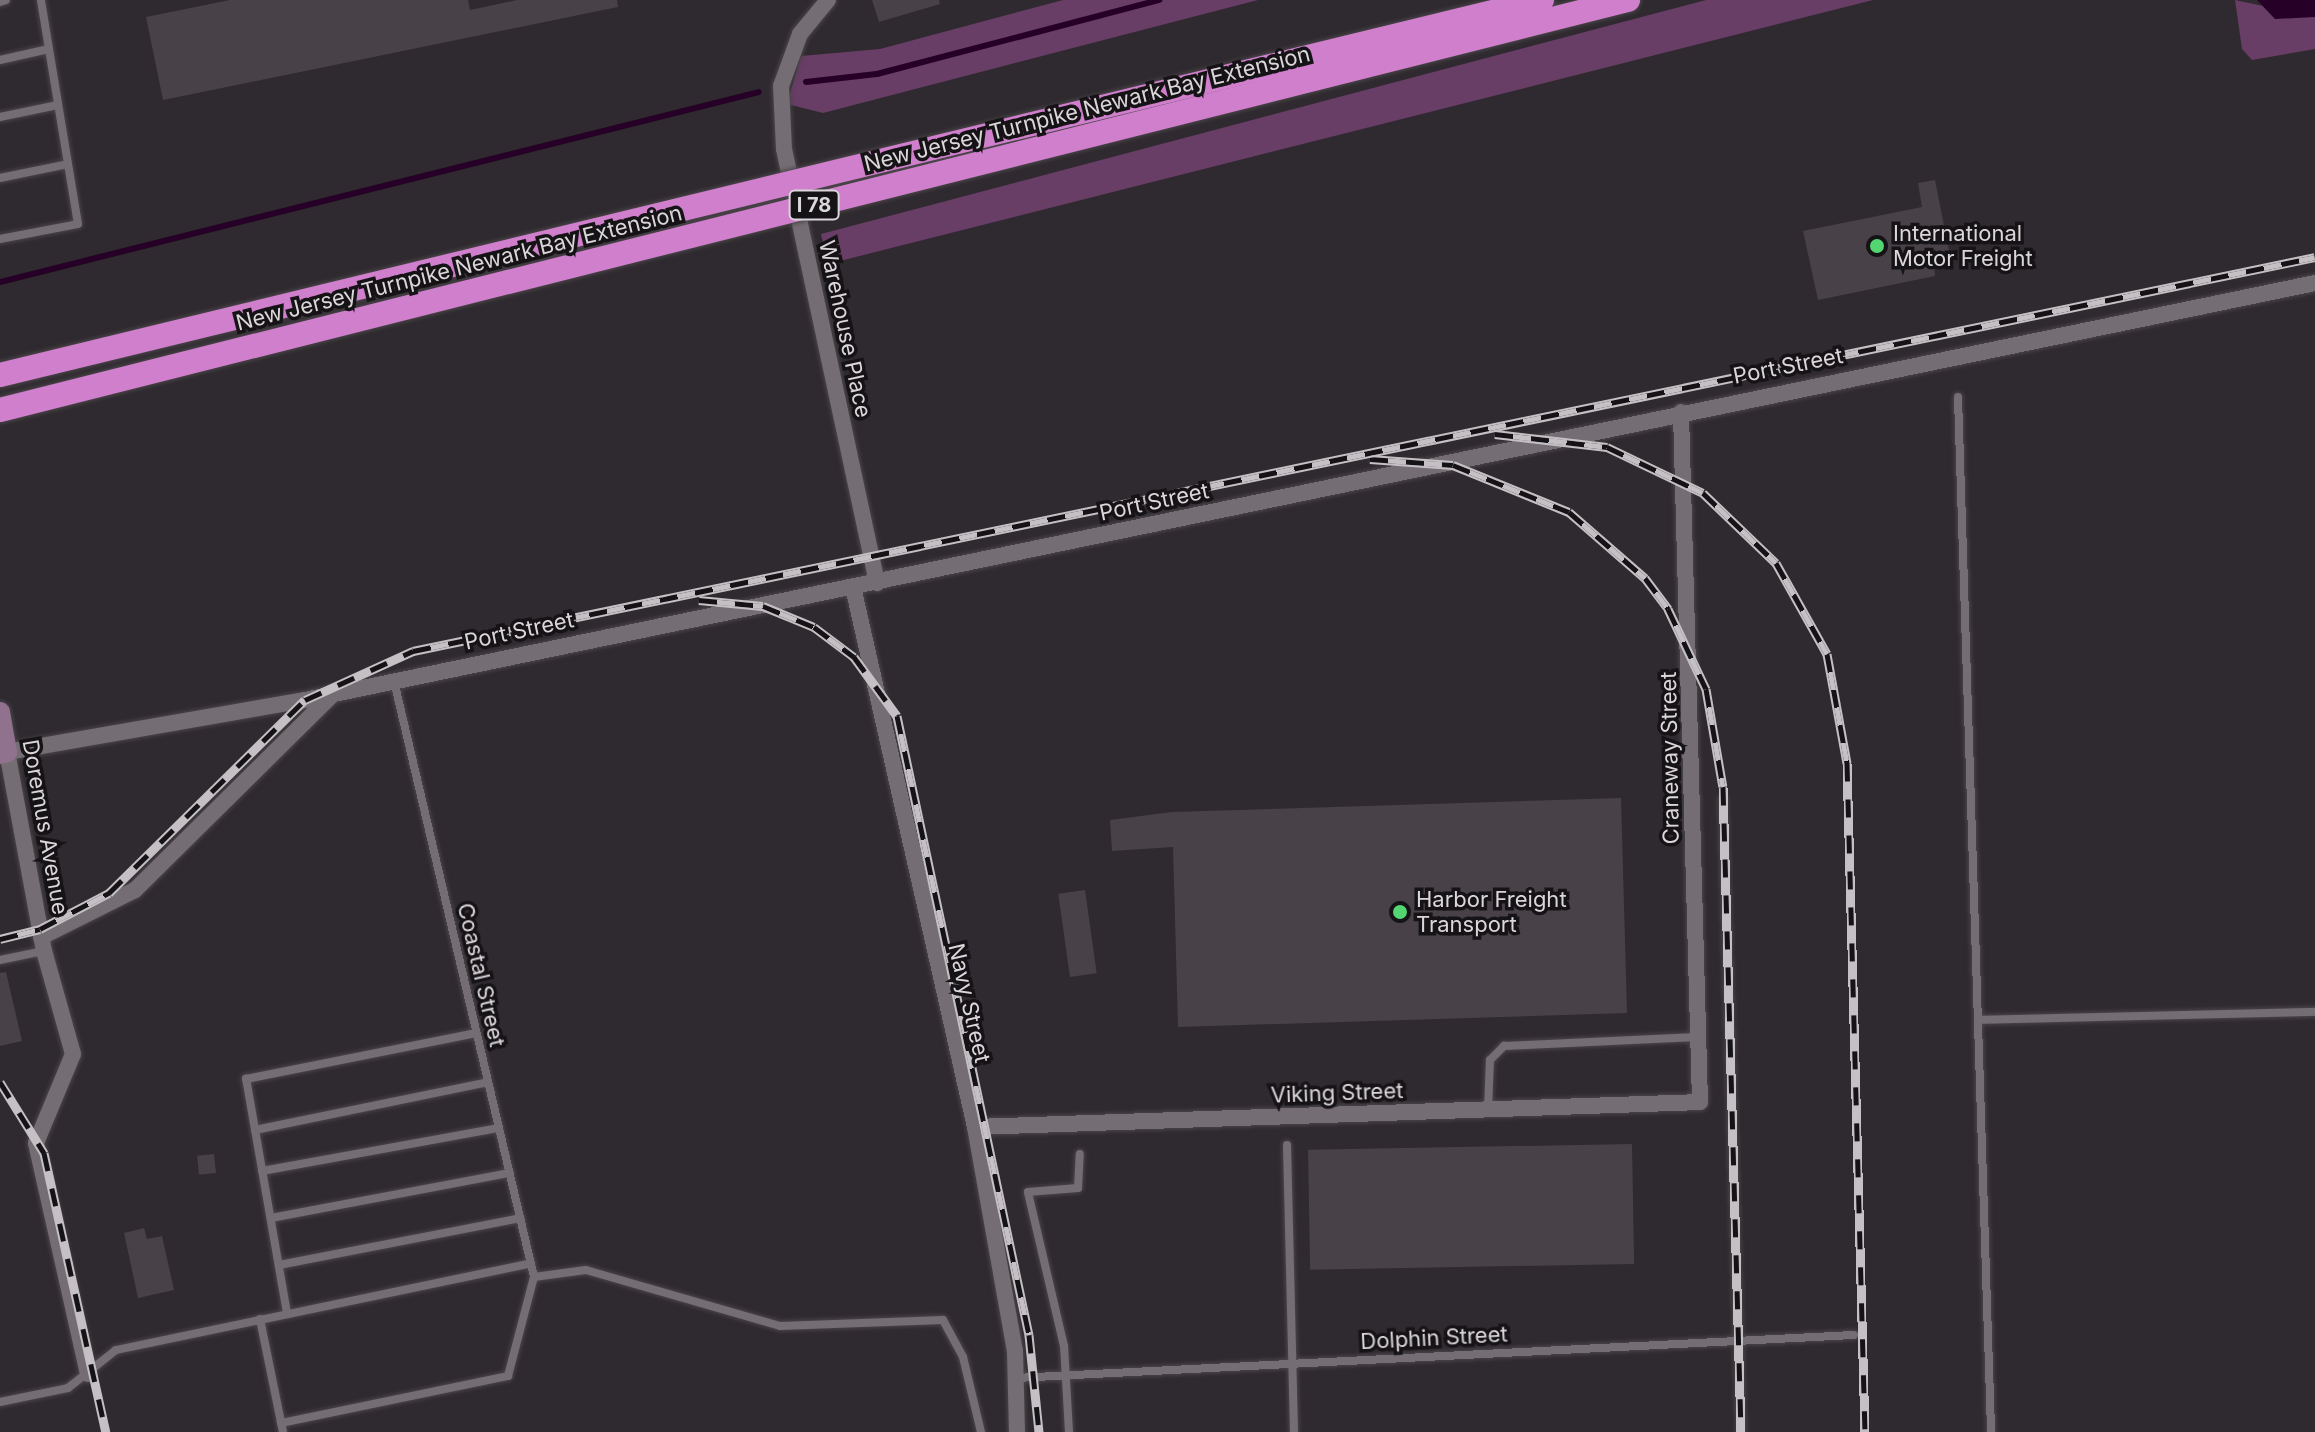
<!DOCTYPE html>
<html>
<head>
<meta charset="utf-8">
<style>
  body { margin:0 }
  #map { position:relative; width:2315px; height:1432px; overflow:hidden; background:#2f2a2f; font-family:Inter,sans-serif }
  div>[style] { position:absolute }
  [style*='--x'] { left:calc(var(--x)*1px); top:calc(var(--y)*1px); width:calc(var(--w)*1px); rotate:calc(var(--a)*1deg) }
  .green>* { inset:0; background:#683d66 }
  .water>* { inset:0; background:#260026 }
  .stream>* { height:6px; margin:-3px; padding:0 3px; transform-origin:3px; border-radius:3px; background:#260026 }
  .building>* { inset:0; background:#484248; transform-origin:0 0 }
  .roads { filter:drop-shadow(0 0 2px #4a4549) drop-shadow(0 0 2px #4a4549) }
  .lane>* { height:8px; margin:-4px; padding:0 4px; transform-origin:4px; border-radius:4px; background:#746d73 }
  .street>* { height:16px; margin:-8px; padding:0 8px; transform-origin:8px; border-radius:8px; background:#746d73 }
  .secondary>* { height:20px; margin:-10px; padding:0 10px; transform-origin:10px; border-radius:10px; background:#90728e }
  .rail>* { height:9px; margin-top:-4.5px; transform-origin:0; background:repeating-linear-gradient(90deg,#161316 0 18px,#c4c0c3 0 36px); box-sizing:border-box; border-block:2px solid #c4c0c3 }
  .bridges { filter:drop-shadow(0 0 2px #4a4549) drop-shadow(0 0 2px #4a4549) }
  .highway-bridge>* { height:24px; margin:-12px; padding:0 12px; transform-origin:12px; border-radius:12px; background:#d07fcd }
  .dots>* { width:22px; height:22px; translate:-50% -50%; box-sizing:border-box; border:4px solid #161316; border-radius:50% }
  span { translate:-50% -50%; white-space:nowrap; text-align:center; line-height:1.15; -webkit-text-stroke:7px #161316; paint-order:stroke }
  .shield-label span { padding:2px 6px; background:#161316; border:2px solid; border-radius:6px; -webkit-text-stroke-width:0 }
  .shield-label { font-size:20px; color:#dad6d9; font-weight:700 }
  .street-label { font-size:22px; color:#dad6d9 }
  .poi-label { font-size:22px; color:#dad6d9 }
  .left { translate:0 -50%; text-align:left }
</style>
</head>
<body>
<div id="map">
  <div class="green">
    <div style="clip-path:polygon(1063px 0,1258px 0,823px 113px,787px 104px,801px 56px,880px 49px)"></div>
    <div style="clip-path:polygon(1706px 0,1873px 0,828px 264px,821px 234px)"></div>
    <div style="clip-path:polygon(2235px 0,2315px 17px,2315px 49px,2252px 60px,2242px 49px)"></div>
  </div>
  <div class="water">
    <div style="clip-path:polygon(2257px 0,2315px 0,2315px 17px,2275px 19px)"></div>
  </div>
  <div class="stream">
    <div style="--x:806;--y:82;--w:71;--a:-6.4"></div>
    <div style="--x:877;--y:74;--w:292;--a:-14.7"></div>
    <div style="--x:0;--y:282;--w:782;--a:-14.05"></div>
  </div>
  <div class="building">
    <div style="clip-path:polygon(230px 0,468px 0,470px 10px,517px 0,617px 0,618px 7px,163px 100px,146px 17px)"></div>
    <div style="clip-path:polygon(872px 0,939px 0,940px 4px,879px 22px)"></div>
    <div style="clip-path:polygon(1935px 180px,1951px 261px,1934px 265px,1935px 276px,1818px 300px,1803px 231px,1922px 207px,1918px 183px)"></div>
    <div style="clip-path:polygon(1621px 798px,1627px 1013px,1178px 1027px,1173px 847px,1112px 851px,1110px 820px,1172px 812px)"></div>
    <div style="left:1085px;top:890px;width:84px;height:27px;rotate:82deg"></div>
    <div style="clip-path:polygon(6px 972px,22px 1041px,0 1046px,0 973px)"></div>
    <div style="left:1632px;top:1144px;width:120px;height:324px;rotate:89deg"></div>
    <div style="left:214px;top:1154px;width:19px;height:17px;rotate:84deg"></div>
    <div style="clip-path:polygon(144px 1228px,147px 1239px,162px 1236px,174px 1290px,138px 1298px,124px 1233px)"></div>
  </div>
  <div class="roads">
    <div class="lane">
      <div style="--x:0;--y:2;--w:6;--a:-18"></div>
      <div style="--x:0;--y:60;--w:50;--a:-12.7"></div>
      <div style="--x:0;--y:117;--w:59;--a:-11.7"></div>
      <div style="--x:0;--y:178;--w:69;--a:-11.6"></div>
      <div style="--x:0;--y:239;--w:79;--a:-10.9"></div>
      <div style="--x:78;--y:224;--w:227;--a:-99.4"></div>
      <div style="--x:1958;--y:397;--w:1036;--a:88.17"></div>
      <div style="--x:394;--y:681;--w:612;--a:76.78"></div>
      <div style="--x:1723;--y:799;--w:633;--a:88.37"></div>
      <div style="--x:0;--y:960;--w:45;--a:-11.6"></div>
      <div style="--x:1978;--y:1020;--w:337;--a:-1.4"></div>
      <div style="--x:1488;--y:1109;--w:49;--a:-87.7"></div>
      <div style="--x:1490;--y:1060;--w:20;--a:-45"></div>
      <div style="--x:1504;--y:1046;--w:194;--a:-2.7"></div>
      <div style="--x:255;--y:1130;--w:238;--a:-11.6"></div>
      <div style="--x:1287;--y:1145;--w:287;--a:88.6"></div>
      <div style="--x:262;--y:1171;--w:241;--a:-10.3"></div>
      <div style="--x:271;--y:1218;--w:243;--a:-10.7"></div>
      <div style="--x:279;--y:1265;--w:246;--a:-11"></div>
      <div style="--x:287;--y:1313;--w:238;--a:-99.9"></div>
      <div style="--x:246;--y:1079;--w:235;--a:-11.3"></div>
      <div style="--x:260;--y:1319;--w:115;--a:78.5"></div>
      <div style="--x:1016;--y:1378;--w:839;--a:-2.94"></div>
      <div style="--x:0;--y:1402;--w:69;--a:-11.6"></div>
      <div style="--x:68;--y:1388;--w:61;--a:-38.4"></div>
      <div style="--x:116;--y:1350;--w:424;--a:-11.8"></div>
      <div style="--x:281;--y:1423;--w:232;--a:-11.7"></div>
      <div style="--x:508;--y:1376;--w:102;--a:-75.3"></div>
      <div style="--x:534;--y:1277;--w:52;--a:-7.7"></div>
      <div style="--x:586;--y:1270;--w:202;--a:16.1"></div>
      <div style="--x:780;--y:1326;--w:163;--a:-2.1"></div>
      <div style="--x:943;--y:1320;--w:42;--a:61.6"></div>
      <div style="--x:963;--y:1357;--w:77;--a:76.5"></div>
      <div style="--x:1069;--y:1432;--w:86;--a:-93.3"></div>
      <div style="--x:1064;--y:1346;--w:158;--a:-103.2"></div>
      <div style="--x:1028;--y:1192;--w:50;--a:-4.6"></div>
      <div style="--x:1078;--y:1188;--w:34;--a:-87"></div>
    </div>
    <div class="street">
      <div style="--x:828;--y:0;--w:44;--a:129.5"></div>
      <div style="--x:800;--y:34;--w:55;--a:110.1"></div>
      <div style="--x:781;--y:86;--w:63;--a:87.3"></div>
      <div style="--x:784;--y:149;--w:444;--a:77.9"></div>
      <div style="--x:853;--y:587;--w:554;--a:77.27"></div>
      <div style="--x:975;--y:1127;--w:228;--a:79.9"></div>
      <div style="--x:1015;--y:1351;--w:81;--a:88.6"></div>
      <div style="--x:41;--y:937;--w:105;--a:-26.6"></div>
      <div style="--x:135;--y:890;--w:277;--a:-44.7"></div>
      <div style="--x:975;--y:1127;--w:725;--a:-1.97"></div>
      <div style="--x:1700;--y:1102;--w:690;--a:-91.58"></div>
      <div style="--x:88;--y:1374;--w:237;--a:-102.7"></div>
      <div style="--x:36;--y:1143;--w:96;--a:-67.4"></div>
      <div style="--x:73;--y:1054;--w:107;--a:-105.7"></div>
      <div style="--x:44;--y:951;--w:202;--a:-100.5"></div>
      <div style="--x:7;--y:752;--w:303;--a:-9.9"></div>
      <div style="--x:305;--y:700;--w:2053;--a:-11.72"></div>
    </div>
    <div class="secondary">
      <div style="--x:0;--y:712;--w:41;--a:80.1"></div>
      <div style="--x:7;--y:752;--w:7;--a:164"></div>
    </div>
  </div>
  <div class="rail">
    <div style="--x:1495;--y:434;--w:113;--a:6.6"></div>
    <div style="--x:1607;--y:447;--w:106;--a:25.6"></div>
    <div style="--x:1703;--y:493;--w:101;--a:43.8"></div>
    <div style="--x:1776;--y:563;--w:104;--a:60.7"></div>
    <div style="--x:1827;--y:654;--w:111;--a:79.6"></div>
    <div style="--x:1847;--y:763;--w:669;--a:88.46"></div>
    <div style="--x:1370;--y:459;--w:83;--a:4.1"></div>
    <div style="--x:1453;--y:465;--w:125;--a:22.1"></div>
    <div style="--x:1569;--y:512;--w:101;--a:41"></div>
    <div style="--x:1645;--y:578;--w:39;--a:53"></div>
    <div style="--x:1668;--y:609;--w:89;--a:64.6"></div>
    <div style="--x:1706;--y:689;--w:99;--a:80.2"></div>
    <div style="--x:1723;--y:787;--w:645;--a:88.4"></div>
    <div style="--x:699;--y:600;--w:64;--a:5.4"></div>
    <div style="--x:763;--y:606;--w:55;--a:22.4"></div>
    <div style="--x:814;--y:627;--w:50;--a:36.9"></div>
    <div style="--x:854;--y:657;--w:73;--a:53.9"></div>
    <div style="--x:897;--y:716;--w:633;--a:77.96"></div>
    <div style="--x:1029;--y:1335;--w:98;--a:84.1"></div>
    <div style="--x:0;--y:939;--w:41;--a:-14"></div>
    <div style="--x:40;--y:929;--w:78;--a:-27.6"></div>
    <div style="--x:109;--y:893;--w:275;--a:-44.6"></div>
    <div style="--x:305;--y:700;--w:119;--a:-24.4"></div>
    <div style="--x:413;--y:651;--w:1942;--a:-11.7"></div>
    <div style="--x:0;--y:1082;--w:84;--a:58.2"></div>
    <div style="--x:44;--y:1153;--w:286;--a:77.5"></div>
  </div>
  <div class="bridges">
    <div class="highway-bridge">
      <div style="--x:0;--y:375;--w:1587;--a:-13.67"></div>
      <div style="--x:0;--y:410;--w:1679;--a:-14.14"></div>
    </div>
  </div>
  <div class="dots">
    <div style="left:1877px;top:246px;background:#53d672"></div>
    <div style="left:1400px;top:912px;background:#53d672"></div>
  </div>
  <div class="shield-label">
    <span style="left:814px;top:205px">I 78</span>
  </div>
  <div class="street-label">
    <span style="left:1087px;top:109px;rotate:-14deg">New Jersey Turnpike Newark Bay Extension</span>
    <span style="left:459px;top:268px;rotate:-14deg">New Jersey Turnpike Newark Bay Extension</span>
    <span style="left:845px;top:329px;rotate:78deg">Warehouse Place</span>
    <span style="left:1788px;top:366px;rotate:-11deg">Port Street</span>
    <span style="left:1154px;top:502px;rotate:-12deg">Port Street</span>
    <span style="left:519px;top:631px;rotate:-12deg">Port Street</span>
    <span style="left:1670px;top:758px;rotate:-91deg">Craneway Street</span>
    <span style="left:45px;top:827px;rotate:80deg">Doremus Avenue</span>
    <span style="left:481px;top:975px;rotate:77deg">Coastal Street</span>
    <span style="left:969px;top:1003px;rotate:77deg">Navy Street</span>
    <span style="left:1337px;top:1093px;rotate:-2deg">Viking Street</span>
    <span style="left:1434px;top:1338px;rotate:-3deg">Dolphin Street</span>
  </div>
  <div class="poi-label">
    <span class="left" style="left:1893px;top:246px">International<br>Motor Freight</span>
    <span class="left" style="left:1416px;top:912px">Harbor Freight<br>Transport</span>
  </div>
</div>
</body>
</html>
